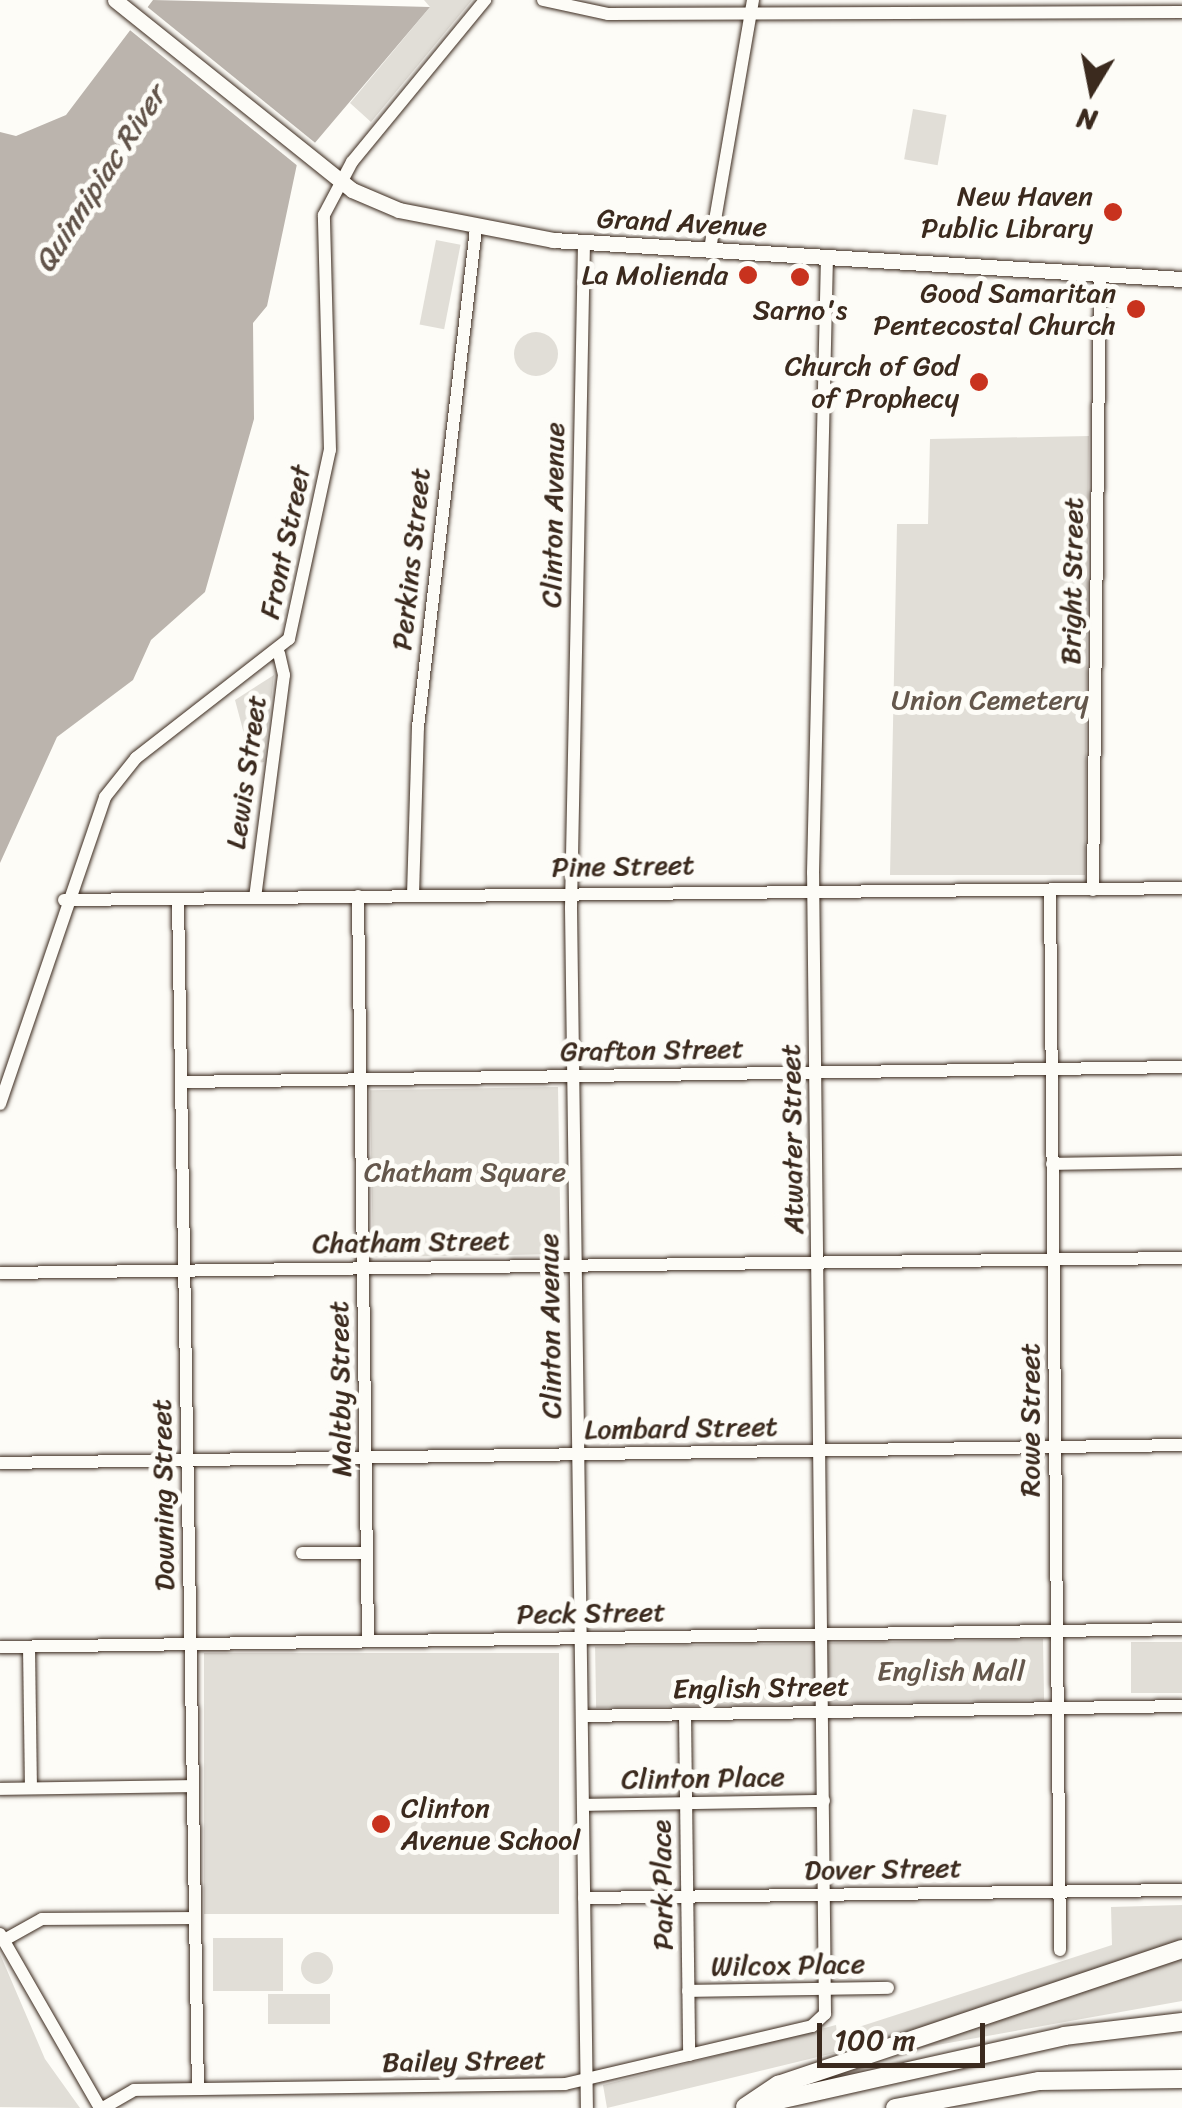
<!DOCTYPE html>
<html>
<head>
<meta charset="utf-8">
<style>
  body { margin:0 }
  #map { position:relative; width:1182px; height:2108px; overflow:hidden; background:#fdfcf7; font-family:Sriracha,sans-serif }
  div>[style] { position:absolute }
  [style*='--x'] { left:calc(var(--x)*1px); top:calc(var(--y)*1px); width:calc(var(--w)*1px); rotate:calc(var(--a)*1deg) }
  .green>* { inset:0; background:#e1ded7; transform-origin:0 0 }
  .round { border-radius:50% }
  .water>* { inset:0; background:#bbb4ad }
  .pier>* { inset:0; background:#fdfcf7; transform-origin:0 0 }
  .roads { filter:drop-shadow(0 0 2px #3b2a1e) drop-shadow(0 0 2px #3b2a1e) }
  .minor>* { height:12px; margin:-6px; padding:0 6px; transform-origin:6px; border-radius:6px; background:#fdfcf7 }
  .major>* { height:15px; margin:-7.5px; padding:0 7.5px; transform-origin:7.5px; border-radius:7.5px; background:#fdfcf7 }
  .highway>* { height:18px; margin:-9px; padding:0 9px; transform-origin:9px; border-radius:9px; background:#fdfcf7 }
  .dots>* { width:28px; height:28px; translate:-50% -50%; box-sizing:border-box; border:5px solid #fdfcf7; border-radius:50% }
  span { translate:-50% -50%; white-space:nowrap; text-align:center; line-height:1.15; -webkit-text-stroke:10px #fdfcf7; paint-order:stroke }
  .poi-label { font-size:28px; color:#3b2a1e }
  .right { translate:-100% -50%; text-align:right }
  .left { translate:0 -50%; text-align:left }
  .street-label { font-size:28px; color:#3b2a1e }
  .park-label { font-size:28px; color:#64574c }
  .water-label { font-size:30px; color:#615349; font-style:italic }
  .north { position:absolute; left:1042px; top:40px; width:100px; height:100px; -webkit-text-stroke:8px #fdfcf7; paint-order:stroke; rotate:190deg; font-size:28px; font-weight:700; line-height:40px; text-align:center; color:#3b2a1e }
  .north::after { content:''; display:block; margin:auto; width:35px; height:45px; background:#3b2a1e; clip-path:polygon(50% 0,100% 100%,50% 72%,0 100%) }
  .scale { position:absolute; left:817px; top:2023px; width:168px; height:45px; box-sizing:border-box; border:5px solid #3b2a1e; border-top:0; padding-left:12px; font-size:30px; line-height:35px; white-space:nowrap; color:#3b2a1e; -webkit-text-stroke:8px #fdfcf7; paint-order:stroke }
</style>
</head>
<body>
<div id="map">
  <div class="green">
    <div style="clip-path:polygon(424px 0,472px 0,371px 122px,350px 103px,430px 7px)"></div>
    <div style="left:913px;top:109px;width:34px;height:51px;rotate:10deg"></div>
    <div style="left:436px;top:240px;width:25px;height:86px;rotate:11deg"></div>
    <div class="round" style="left:514px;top:332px;width:44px;height:44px"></div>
    <div style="clip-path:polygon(1089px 436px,1085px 875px,890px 875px,897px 524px,928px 524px,930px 439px)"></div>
    <div style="clip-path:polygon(274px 675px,264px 762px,252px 764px,235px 700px)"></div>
    <div style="left:558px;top:1087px;width:167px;height:188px;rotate:89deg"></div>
    <div style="left:1043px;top:1639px;width:61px;height:448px;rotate:89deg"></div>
    <div style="left:1182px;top:1642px;width:51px;height:51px;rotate:90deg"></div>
    <div style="left:559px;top:1653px;width:261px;height:355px;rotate:90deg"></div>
    <div style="clip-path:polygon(1182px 1905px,1182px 1940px,900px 2037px,607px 2108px,603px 2085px,836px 2025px,837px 2034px,1112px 1945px,1111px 1907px)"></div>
    <div style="left:213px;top:1938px;width:70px;height:53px"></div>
    <div class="round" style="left:301px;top:1952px;width:32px;height:32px"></div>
    <div style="clip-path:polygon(0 1954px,45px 2059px,80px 2108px,0 2107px)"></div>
    <div style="clip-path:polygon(1182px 1957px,1182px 2001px,915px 2049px,1062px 1998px)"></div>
    <div style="left:330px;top:1994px;width:30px;height:62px;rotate:90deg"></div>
  </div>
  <div class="water">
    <div style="clip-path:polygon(153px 0,430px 7px,297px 164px,267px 306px,253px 323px,254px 419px,205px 592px,151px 640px,133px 680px,57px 737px,0 863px,0 132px,16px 136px,66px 115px)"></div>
  </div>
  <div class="pier">
    <div style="left:145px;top:5px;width:224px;height:29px;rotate:39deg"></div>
  </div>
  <div class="roads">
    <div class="minor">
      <div style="--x:543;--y:0;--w:66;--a:12.2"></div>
      <div style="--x:608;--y:14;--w:574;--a:-0.2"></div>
      <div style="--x:584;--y:243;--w:665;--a:91.12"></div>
      <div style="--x:571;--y:908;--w:1200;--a:89.24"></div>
      <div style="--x:710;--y:249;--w:253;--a:-80.2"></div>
      <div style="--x:1050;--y:890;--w:1060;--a:89.46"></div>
      <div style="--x:1093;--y:890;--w:617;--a:-89.35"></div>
      <div style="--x:413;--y:895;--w:168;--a:-88.3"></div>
      <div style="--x:418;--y:727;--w:501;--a:-83.36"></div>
      <div style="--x:358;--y:896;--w:745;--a:89.23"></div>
      <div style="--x:255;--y:898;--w:225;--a:-82.6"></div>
      <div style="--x:284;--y:675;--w:22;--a:-103"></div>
      <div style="--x:178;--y:899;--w:1190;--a:89.04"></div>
      <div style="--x:64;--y:900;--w:1118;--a:-0.61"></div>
      <div style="--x:182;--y:1082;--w:1000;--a:-0.86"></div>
      <div style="--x:0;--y:1104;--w:324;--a:-71.1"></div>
      <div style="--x:105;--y:797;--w:50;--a:-51.5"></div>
      <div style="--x:136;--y:758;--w:194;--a:-37.9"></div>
      <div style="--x:289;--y:639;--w:193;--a:-77.8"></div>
      <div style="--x:330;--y:450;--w:235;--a:-91.5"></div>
      <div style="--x:324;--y:215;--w:60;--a:-62.2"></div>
      <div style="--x:352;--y:162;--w:210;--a:-50.6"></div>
      <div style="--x:1052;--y:1164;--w:130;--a:-0.9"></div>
      <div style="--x:0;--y:1273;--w:1182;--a:-0.73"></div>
      <div style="--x:0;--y:1463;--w:1182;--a:-0.87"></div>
      <div style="--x:302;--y:1553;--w:65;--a:0"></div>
      <div style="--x:0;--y:1647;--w:1182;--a:-0.87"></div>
      <div style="--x:29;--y:1647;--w:141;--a:89.2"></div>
      <div style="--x:685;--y:1714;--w:341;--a:89.3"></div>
      <div style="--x:582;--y:1716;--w:600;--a:-0.95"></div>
      <div style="--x:0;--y:1789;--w:192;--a:-0.9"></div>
      <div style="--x:583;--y:1805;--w:241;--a:-1"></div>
      <div style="--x:584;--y:1898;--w:598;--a:-0.77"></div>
      <div style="--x:0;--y:1934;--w:201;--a:60.1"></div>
      <div style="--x:6;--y:1939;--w:41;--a:-29.1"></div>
      <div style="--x:42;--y:1919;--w:152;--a:-0.4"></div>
      <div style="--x:688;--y:1991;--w:200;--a:-0.9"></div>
      <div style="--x:103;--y:2108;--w:36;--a:-30"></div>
      <div style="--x:134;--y:2090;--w:431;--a:-0.8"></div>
      <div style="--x:565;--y:2084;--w:254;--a:-13.2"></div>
      <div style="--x:812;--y:2026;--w:18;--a:-43"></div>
      <div style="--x:825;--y:2014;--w:1141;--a:-90.6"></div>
      <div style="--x:813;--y:873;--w:616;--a:-88.7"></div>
    </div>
    <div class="major">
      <div style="--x:115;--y:0;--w:304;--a:38.7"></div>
      <div style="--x:352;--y:190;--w:51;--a:23.1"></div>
      <div style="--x:399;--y:210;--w:157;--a:11"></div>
      <div style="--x:553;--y:240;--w:630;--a:3.55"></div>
    </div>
    <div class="highway">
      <div style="--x:752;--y:2106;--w:320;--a:-12.6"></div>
      <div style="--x:1064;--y:2036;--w:119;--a:-6.8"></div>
      <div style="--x:745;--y:2107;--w:40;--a:-34"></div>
      <div style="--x:778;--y:2085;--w:426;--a:-18.6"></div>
      <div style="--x:895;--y:2108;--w:147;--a:-10.6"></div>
      <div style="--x:1039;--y:2081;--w:143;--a:-0.8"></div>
    </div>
  </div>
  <div class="dots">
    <div style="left:1113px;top:212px;background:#c8321e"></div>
    <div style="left:748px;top:275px;background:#c8321e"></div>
    <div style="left:800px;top:277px;background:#c8321e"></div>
    <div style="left:1136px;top:309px;background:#c8321e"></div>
    <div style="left:979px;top:382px;background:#c8321e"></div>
    <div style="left:381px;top:1824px;background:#c8321e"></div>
  </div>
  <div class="poi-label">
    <span class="right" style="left:1093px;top:212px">New Haven<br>Public Library</span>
    <span class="right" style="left:728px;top:275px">La Molienda</span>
    <span class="right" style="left:1116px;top:309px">Good Samaritan<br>Pentecostal Church</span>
    <span style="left:800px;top:310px">Sarno's</span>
    <span class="right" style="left:959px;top:382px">Church of God<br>of Prophecy</span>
    <span class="left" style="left:401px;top:1824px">Clinton<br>Avenue School</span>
  </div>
  <div class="street-label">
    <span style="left:682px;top:223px;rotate:3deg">Grand Avenue</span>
    <span style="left:553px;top:515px;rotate:-89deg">Clinton Avenue</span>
    <span style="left:285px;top:542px;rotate:-78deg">Front Street</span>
    <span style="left:411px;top:559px;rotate:-84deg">Perkins Street</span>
    <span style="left:1072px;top:581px;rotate:-89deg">Bright Street</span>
    <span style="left:246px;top:772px;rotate:-82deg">Lewis Street</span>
    <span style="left:623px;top:866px;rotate:-1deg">Pine Street</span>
    <span style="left:652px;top:1050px;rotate:-1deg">Grafton Street</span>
    <span style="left:792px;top:1139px;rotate:-91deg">Atwater Street</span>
    <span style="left:411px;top:1242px;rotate:-1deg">Chatham Street</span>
    <span style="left:550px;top:1326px;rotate:-91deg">Clinton Avenue</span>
    <span style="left:340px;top:1389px;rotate:-91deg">Maltby Street</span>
    <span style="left:1030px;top:1420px;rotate:-90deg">Rowe Street</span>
    <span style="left:681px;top:1428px;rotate:-1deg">Lombard Street</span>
    <span style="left:163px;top:1495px;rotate:-91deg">Downing Street</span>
    <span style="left:591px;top:1613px;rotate:-1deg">Peck Street</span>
    <span style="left:761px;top:1688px;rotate:-1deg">English Street</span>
    <span style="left:703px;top:1778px;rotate:-1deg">Clinton Place</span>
    <span style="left:883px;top:1869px;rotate:-1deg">Dover Street</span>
    <span style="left:662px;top:1885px;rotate:-91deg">Park Place</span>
    <span style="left:788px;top:1965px;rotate:-1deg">Wilcox Place</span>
    <span style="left:464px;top:2061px;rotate:-1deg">Bailey Street</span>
  </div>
  <div class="park-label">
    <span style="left:990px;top:700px">Union Cemetery</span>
    <span style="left:465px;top:1172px">Chatham Square</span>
    <span style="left:951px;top:1671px">English Mall</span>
  </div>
  <div class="water-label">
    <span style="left:100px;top:179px;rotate:-57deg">Quinnipiac River</span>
  </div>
  <div class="north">N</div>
  <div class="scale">100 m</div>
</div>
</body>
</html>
